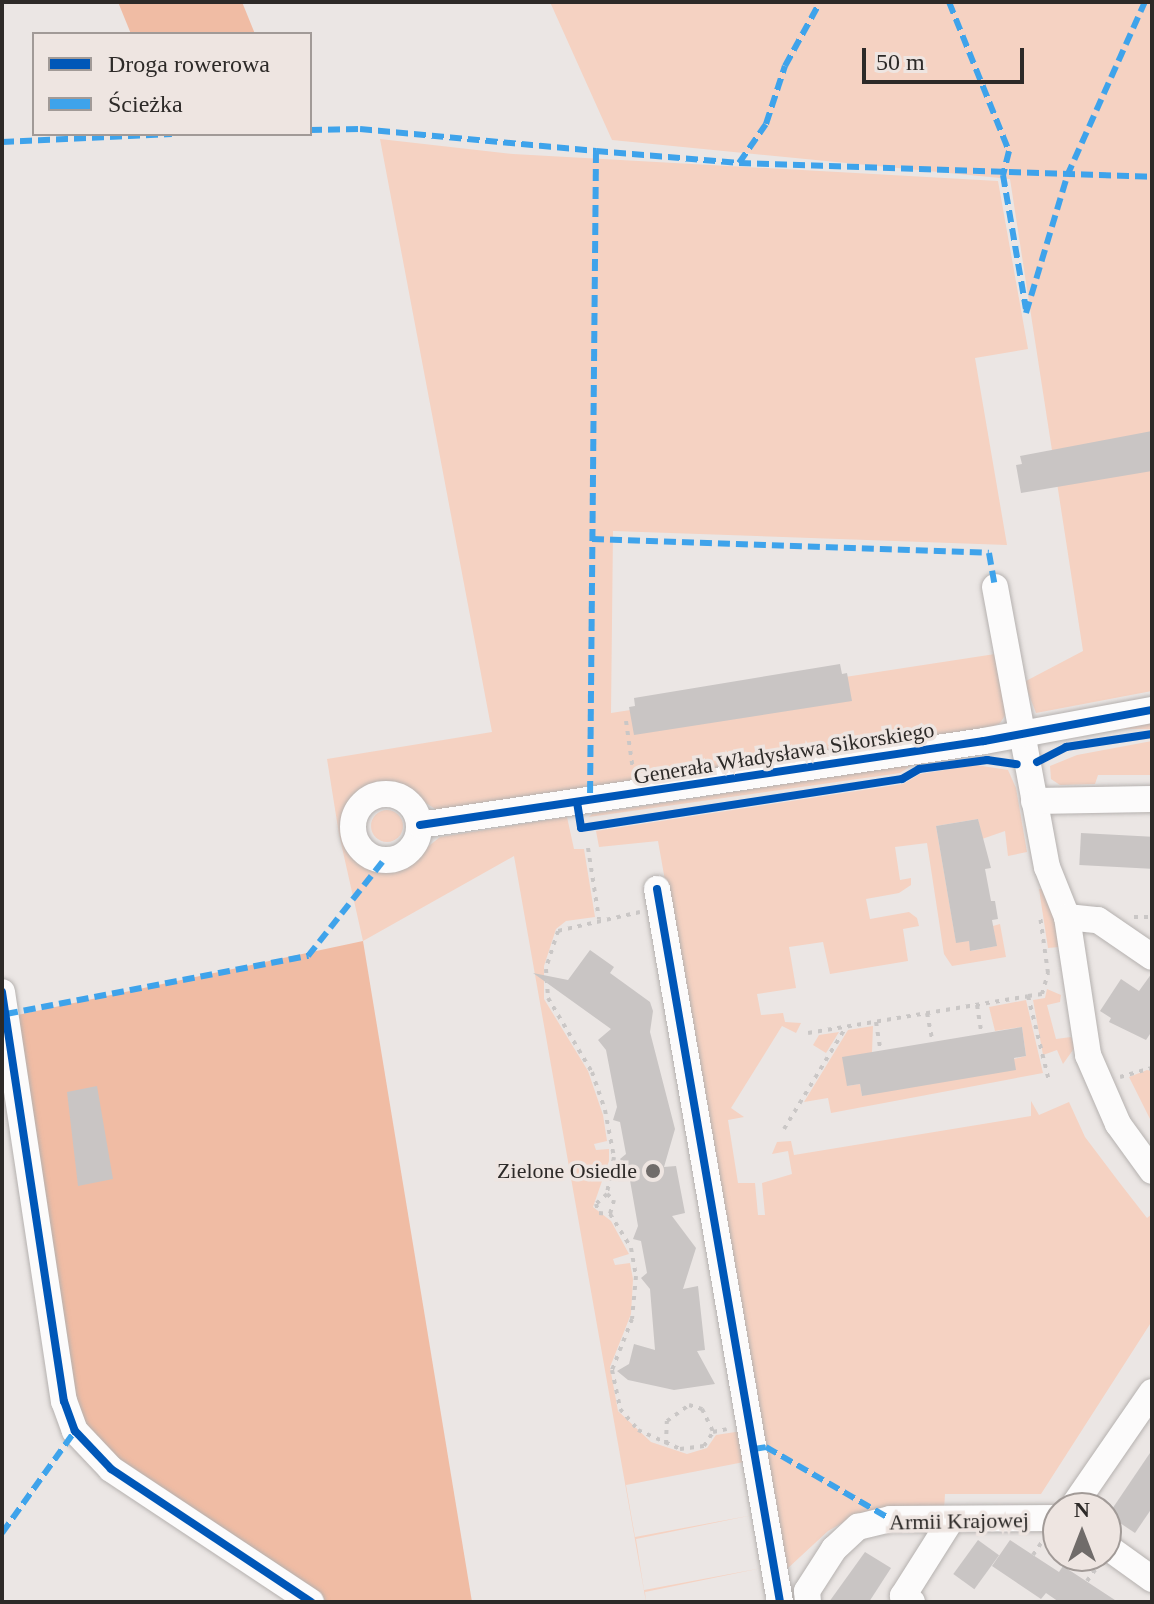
<!DOCTYPE html>
<html>
<head>
<meta charset="utf-8">
<style>
  body { margin:0 }
  #map { position:relative; width:1154px; height:1604px; overflow:hidden; background:#ebe6e4; font-family:"Times New Roman",serif }
  div>[style] { position:absolute }
  [style*='--x'] { left:calc(var(--x)*1px); top:calc(var(--y)*1px); width:calc(var(--w)*1px); rotate:calc(var(--a)*1deg) }
  .green>* { inset:0; background:#f5d2c2; transform-origin:0 0 }
  .round { border-radius:50% }
  .forest>* { inset:0; background:#f0bca4 }
  .building>* { inset:0; background:#c9c5c4; transform-origin:0 0 }
  .path>* { height:4px; margin-top:-2px; transform-origin:0; background:repeating-linear-gradient(90deg,#cac7c6 0 4px,transparent 0 10px) }
  .roads { filter:drop-shadow(0 0 2px #b5b1af) drop-shadow(0 0 2px #b5b1af) }
  .minor>* { height:26px; margin:-13px; padding:0 13px; transform-origin:13px; border-radius:13px; background:#fcfbfb }
  .minor>.ring { margin:-13px; padding:0; box-sizing:content-box; background:none; border:26px solid #fcfbfb; border-radius:50% }
  .quiet>* { height:6px; margin-top:-3px; transform-origin:0; background:repeating-linear-gradient(90deg,#3ea3eb 0 12px,transparent 0 18px) }
  .cycleway>* { height:8px; margin:-4px; padding:0 4px; transform-origin:4px; border-radius:4px; background:#0057b8 }
  .dots>* { width:22px; height:22px; translate:-50% -50%; box-sizing:border-box; border:4px solid #eee5e1; border-radius:50% }
  span { translate:-50% -50%; white-space:nowrap; text-align:center; line-height:1.15; -webkit-text-stroke:7px #eee5e1; paint-order:stroke }
  .street-label { font-size:22px; color:#2d2a28 }
  .poi-label { font-size:22px; color:#2d2a28 }
  .right { translate:-100% -50%; text-align:right }
  .frame { position:absolute; inset:0; border:4px solid #2d2a28; pointer-events:none }
  .legend { position:absolute; left:32px; top:32px; width:280px; height:104px; box-sizing:border-box; background:#eee5e1; border:2px solid #a19a97; margin:0; padding:10px 14px; list-style:none; font-size:24px; color:#2d2a28 }
  .legend li { display:flex; align-items:center; gap:16px; height:40px }
  .legend b { width:40px; border:2px solid #a19a97 }
  .north { position:absolute; left:1042px; top:1492px; width:80px; height:80px; box-sizing:border-box; background:#eee5e1; border:2px solid #a19a97; border-radius:50%; rotate:0deg; font-size:22px; font-weight:700; line-height:32px; text-align:center; color:#2d2a28 }
  .north::after { content:''; display:block; margin:auto; width:28px; height:36px; background:#706c6a; clip-path:polygon(50% 0,100% 100%,50% 72%,0 100%) }
  .scale { position:absolute; left:862px; top:48px; width:162px; height:36px; box-sizing:border-box; border:4px solid #2d2a28; border-top:0; padding-left:10px; font-size:24px; line-height:28px; white-space:nowrap; color:#2d2a28; -webkit-text-stroke:6px #eee5e1; paint-order:stroke }
</style>
</head>
<body>
<div id="map">
  <div class="green">
    <div style="clip-path:polygon(550px 2px,1152px 2px,1152px 691px,1036px 713px,1024px 682px,1083px 651px,1010px 179px,612px 140px)"></div>
    <div style="clip-path:polygon(380px 139px,513px 154px,998px 181px,1028px 349px,975px 358px,1007px 545px,613px 531px,611px 713px,995px 654px,1006px 714px,1000px 723px,986px 730px,440px 812px,402px 788px,383px 784px,363px 791px,345px 813px,345px 834px,356px 857px,382px 869px,409px 862px,440px 837px,567px 817px,574px 849px,584px 849px,595px 917px,566px 921px,556px 929px,544px 966px,544px 999px,588px 1071px,603px 1115px,607px 1141px,594px 1144px,596px 1150px,609px 1149px,609px 1161px,593px 1207px,611px 1221px,629px 1254px,613px 1259px,615px 1265px,630px 1263px,633px 1279px,631px 1314px,610px 1367px,618px 1411px,651px 1442px,687px 1454px,707px 1448px,716px 1435px,742px 1431px,744px 1462px,626px 1485px,635px 1537px,753px 1515px,636px 1539px,644px 1590px,762px 1568px,645px 1592px,646px 1602px,514px 856px,363px 941px,339px 834px,327px 759px,492px 732px)"></div>
    <div style="left:1152px;top:722px;width:7px;height:80px;rotate:90deg"></div>
    <div style="clip-path:polygon(1152px 741px,1152px 775px,1098px 775px,1095px 784px,1060px 785px,1051px 779px,1050px 766px,1077px 755px)"></div>
    <div style="clip-path:polygon(914px 764px,900px 773px,589px 817px,592px 814px)"></div>
    <div style="clip-path:polygon(976px 765px,1008px 770px,1016px 788px,1027px 852px,1008px 856px,1005px 831px,982px 839px,978px 819px,936px 826px,956px 942px,969px 941px,971px 951px,996px 946px,993px 926px,1000px 924px,1006px 957px,952px 966px,944px 954px,927px 843px,895px 847px,900px 880px,911px 878px,911px 885px,899px 893px,866px 899px,870px 919px,909px 912px,917px 918px,919px 926px,903px 929px,908px 961px,830px 974px,823px 942px,789px 947px,796px 988px,757px 994px,761px 1015px,783px 1013px,785px 1022px,801px 1023px,796px 1033px,782px 1026px,731px 1108px,744px 1117px,728px 1120px,738px 1183px,755px 1183px,758px 1215px,765px 1215px,762px 1183px,792px 1174px,788px 1151px,772px 1154px,777px 1142px,791px 1141px,794px 1155px,1031px 1116px,1031px 1101px,1039px 1115px,1069px 1102px,1085px 1137px,1119px 1182px,1147px 1218px,1152px 1214px,1152px 1321px,1041px 1494px,945px 1494px,944px 1510px,853px 1517px,828px 1531px,787px 1569px,658px 841px,599px 847px,596px 831px,903px 784px,920px 774px)"></div>
    <div class="round" style="left:371px;top:810px;width:32px;height:32px"></div>
    <div style="clip-path:polygon(1039px 889px,1044px 889px,1061px 934px,1059px 947px,1048px 948px)"></div>
    <div style="clip-path:polygon(1047px 989px,1061px 995px,1060px 1002px,1047px 1005px,1056px 1039px,1071px 1037px,1075px 1047px,1063px 1064px,1057px 1050px,1043px 1055px,1033px 1000px,1045px 998px)"></div>
    <div style="clip-path:polygon(1026px 1000px,1043px 1073px,831px 1113px,828px 1098px,804px 1102px,848px 1030px,873px 1026px,872px 1052px,847px 1086px,860px 1084px,862px 1096px,1026px 1056px,1022px 1027px,995px 1031px,989px 1007px)"></div>
    <div style="clip-path:polygon(839px 1032px,826px 1053px,813px 1045px,819px 1035px)"></div>
    <div style="clip-path:polygon(1147px 1070px,1152px 1071px,1152px 1123px,1129px 1077px)"></div>
  </div>
  <div class="forest">
    <div style="clip-path:polygon(118px 2px,242px 2px,255px 34px,131px 34px)"></div>
    <div style="clip-path:polygon(363px 941px,472px 1602px,328px 1602px,110px 1458px,80px 1423px,13px 1016px)"></div>
  </div>
  <div class="building">
    <div style="clip-path:polygon(1152px 431px,1152px 471px,1021px 493px,1016px 465px,1022px 464px,1020px 456px)"></div>
    <div style="clip-path:polygon(840px 664px,842px 674px,847px 673px,852px 701px,634px 735px,629px 707px,635px 706px,634px 698px)"></div>
    <div style="clip-path:polygon(978px 819px,991px 868px,985px 869px,991px 901px,995px 901px,998px 919px,992px 920px,997px 946px,970px 951px,969px 941px,956px 943px,936px 826px)"></div>
    <div style="left:1081px;top:833px;width:71px;height:32px;rotate:3deg"></div>
    <div style="clip-path:polygon(590px 950px,614px 967px,610px 973px,650px 1002px,653px 1011px,650px 1032px,675px 1129px,664px 1167px,676px 1166px,685px 1213px,672px 1216px,696px 1248px,683px 1289px,698px 1286px,705px 1350px,697px 1351px,715px 1384px,674px 1390px,628px 1380px,617px 1371px,629px 1364px,634px 1344px,655px 1350px,650px 1289px,641px 1278px,647px 1273px,641px 1241px,633px 1239px,638px 1226px,628px 1169px,620px 1159px,626px 1154px,620px 1122px,613px 1120px,617px 1107px,606px 1050px,598px 1040px,611px 1029px,533px 973px,568px 980px)"></div>
    <div style="clip-path:polygon(1152px 973px,1152px 1031px,1146px 1040px,1109px 1022px,1111px 1018px,1100px 1011px,1121px 979px,1139px 991px)"></div>
    <div style="clip-path:polygon(1022px 1027px,1026px 1056px,1014px 1058px,1016px 1070px,862px 1096px,860px 1084px,847px 1086px,842px 1057px)"></div>
    <div style="clip-path:polygon(97px 1086px,113px 1179px,78px 1186px,67px 1092px)"></div>
    <div style="clip-path:polygon(1152px 1450px,1152px 1508px,1135px 1533px,1108px 1515px)"></div>
    <div style="left:978px;top:1540px;width:26px;height:42px;rotate:36deg"></div>
    <div style="clip-path:polygon(1010px 1540px,1059px 1572px,1063px 1566px,1118px 1602px,1059px 1602px,1046px 1593px,1041px 1599px,992px 1566px)"></div>
    <div style="clip-path:polygon(865px 1552px,891px 1568px,869px 1602px,829px 1602px)"></div>
  </div>
  <div class="path">
    <div style="--x:626;--y:721;--w:49;--a:81.9"></div>
    <div style="--x:588;--y:848;--w:72;--a:81.2"></div>
    <div style="--x:640;--y:912;--w:84;--a:167"></div>
    <div style="--x:558;--y:931;--w:40;--a:108"></div>
    <div style="--x:546;--y:969;--w:29;--a:86"></div>
    <div style="--x:548;--y:998;--w:86;--a:59.3"></div>
    <div style="--x:592;--y:1072;--w:40;--a:71.1"></div>
    <div style="--x:605;--y:1110;--w:48;--a:79.2"></div>
    <div style="--x:614;--y:1157;--w:38;--a:101"></div>
    <div style="--x:607;--y:1194;--w:9;--a:41"></div>
    <div style="--x:614;--y:1200;--w:15;--a:106"></div>
    <div style="--x:610;--y:1214;--w:40;--a:58"></div>
    <div style="--x:631;--y:1248;--w:28;--a:80"></div>
    <div style="--x:636;--y:1276;--w:43;--a:95.3"></div>
    <div style="--x:632;--y:1319;--w:55;--a:111.4"></div>
    <div style="--x:612;--y:1370;--w:40;--a:78"></div>
    <div style="--x:620;--y:1409;--w:28;--a:49"></div>
    <div style="--x:638;--y:1430;--w:46;--a:24.3"></div>
    <div style="--x:680;--y:1449;--w:24;--a:-7"></div>
    <div style="--x:704;--y:1446;--w:17;--a:-57"></div>
    <div style="--x:713;--y:1432;--w:14;--a:-12"></div>
    <div style="--x:1134;--y:917;--w:18;--a:0"></div>
    <div style="--x:1028;--y:996;--w:14;--a:-8"></div>
    <div style="--x:1042;--y:994;--w:22;--a:-74"></div>
    <div style="--x:1048;--y:973;--w:58;--a:-98"></div>
    <div style="--x:977;--y:1005;--w:30;--a:81"></div>
    <div style="--x:927;--y:1013;--w:31;--a:79"></div>
    <div style="--x:876;--y:1022;--w:31;--a:81"></div>
    <div style="--x:808;--y:1033;--w:223;--a:-9.5"></div>
    <div style="--x:1028;--y:996;--w:88;--a:76.1"></div>
    <div style="--x:1120;--y:1077;--w:33;--a:-16"></div>
    <div style="--x:784;--y:1129;--w:119;--a:-58.7"></div>
    <div style="--x:607;--y:1194;--w:15;--a:138"></div>
    <div style="--x:596;--y:1204;--w:9;--a:72"></div>
    <div style="--x:599;--y:1213;--w:11;--a:5"></div>
    <div style="--x:666;--y:1444;--w:23;--a:-88"></div>
    <div style="--x:667;--y:1421;--w:27;--a:-36"></div>
    <div style="--x:689;--y:1405;--w:14;--a:17"></div>
    <div style="--x:702;--y:1409;--w:25;--a:64"></div>
    <div style="--x:1106;--y:1516;--w:14;--a:34"></div>
    <div style="--x:1033;--y:1555;--w:18;--a:-56"></div>
    <div style="--x:1087;--y:1581;--w:17;--a:-54"></div>
  </div>
  <div class="roads">
    <div class="minor">
      <div style="--x:995;--y:587;--w:285;--a:79.5"></div>
      <div style="--x:1047;--y:867;--w:54;--a:68.2"></div>
      <div style="--x:1067;--y:917;--w:140;--a:81.3"></div>
      <div style="--x:1088;--y:1055;--w:75;--a:66.5"></div>
      <div style="--x:1118;--y:1124;--w:58;--a:54.1"></div>
      <div class="ring" style="left:353px;top:794px;width:40px;height:40px"></div>
      <div style="--x:1034;--y:801;--w:118;--a:-1"></div>
      <div style="--x:420;--y:825;--w:570;--a:-8.47"></div>
      <div style="--x:984;--y:741;--w:171;--a:-10.5"></div>
      <div style="--x:657;--y:889;--w:724;--a:80.21"></div>
      <div style="--x:1067;--y:917;--w:31;--a:6"></div>
      <div style="--x:1098;--y:920;--w:65;--a:34.4"></div>
      <div style="--x:2;--y:992;--w:414;--a:81.4"></div>
      <div style="--x:64;--y:1401;--w:32;--a:70"></div>
      <div style="--x:75;--y:1431;--w:52;--a:46.5"></div>
      <div style="--x:111;--y:1469;--w:240;--a:33.6"></div>
      <div style="--x:1072;--y:1508;--w:141;--a:-55.4"></div>
      <div style="--x:1106;--y:1546;--w:57;--a:35.7"></div>
      <div style="--x:808;--y:1602;--w:11;--a:-95"></div>
      <div style="--x:807;--y:1591;--w:50;--a:-57.3"></div>
      <div style="--x:834;--y:1549;--w:33;--a:-43"></div>
      <div style="--x:858;--y:1527;--w:33;--a:-14"></div>
      <div style="--x:890;--y:1519;--w:168;--a:-0.3"></div>
      <div style="--x:912;--y:1602;--w:11;--a:-146"></div>
      <div style="--x:903;--y:1596;--w:90;--a:-57.7"></div>
    </div>
  </div>
  <div class="quiet">
    <div style="--x:949;--y:2;--w:161;--a:68.1"></div>
    <div style="--x:1009;--y:151;--w:25;--a:104"></div>
    <div style="--x:1003;--y:175;--w:136;--a:80.3"></div>
    <div style="--x:310;--y:130;--w:50;--a:-1.1"></div>
    <div style="--x:360;--y:129;--w:237;--a:5.3"></div>
    <div style="--x:596;--y:151;--w:649;--a:90.53"></div>
    <div style="--x:2;--y:142;--w:170;--a:-2.7"></div>
    <div style="--x:596;--y:151;--w:144;--a:4.8"></div>
    <div style="--x:739;--y:163;--w:413;--a:1.9"></div>
    <div style="--x:739;--y:163;--w:47;--a:-55.3"></div>
    <div style="--x:766;--y:124;--w:61;--a:-71.9"></div>
    <div style="--x:785;--y:66;--w:73;--a:-61.3"></div>
    <div style="--x:1026;--y:313;--w:143;--a:-73.3"></div>
    <div style="--x:1067;--y:176;--w:191;--a:-65.9"></div>
    <div style="--x:592;--y:539;--w:397;--a:2"></div>
    <div style="--x:989;--y:553;--w:35;--a:80"></div>
    <div style="--x:6;--y:1014;--w:308;--a:-10.9"></div>
    <div style="--x:308;--y:956;--w:121;--a:-51.7"></div>
    <div style="--x:754;--y:1449;--w:12;--a:-9"></div>
    <div style="--x:766;--y:1447;--w:143;--a:30.1"></div>
    <div style="--x:2;--y:1533;--w:125;--a:-54.4"></div>
  </div>
  <div class="cycleway">
    <div style="--x:1037;--y:762;--w:33;--a:-27"></div>
    <div style="--x:1066;--y:747;--w:87;--a:-8.6"></div>
    <div style="--x:577;--y:802;--w:26;--a:81"></div>
    <div style="--x:581;--y:828;--w:325;--a:-8.7"></div>
    <div style="--x:902;--y:779;--w:20;--a:-30"></div>
    <div style="--x:919;--y:769;--w:69;--a:-7.5"></div>
    <div style="--x:987;--y:760;--w:30;--a:8"></div>
    <div style="--x:420;--y:825;--w:570;--a:-8.47"></div>
    <div style="--x:984;--y:741;--w:171;--a:-10.5"></div>
    <div style="--x:657;--y:889;--w:724;--a:80.21"></div>
    <div style="--x:2;--y:992;--w:414;--a:81.4"></div>
    <div style="--x:64;--y:1401;--w:32;--a:70"></div>
    <div style="--x:75;--y:1431;--w:52;--a:46.5"></div>
    <div style="--x:111;--y:1469;--w:240;--a:33.6"></div>
  </div>
  <div class="dots">
    <div style="left:653px;top:1171px;background:#706c6a"></div>
  </div>
  <div class="street-label">
    <span style="left:784px;top:753px;rotate:-9deg">Generała Władysława Sikorskiego</span>
    <span style="left:959px;top:1521px;rotate:-1deg">Armii Krajowej</span>
  </div>
  <div class="poi-label">
    <span class="right" style="left:637px;top:1171px">Zielone Osiedle</span>
  </div>
  <div class="frame"></div>
  <ul class="legend">
  <li><b style="height:10px;background:#0057b8"></b>Droga rowerowa</li>
  <li><b style="height:10px;background:#3ea3eb"></b>Ścieżka</li>
  </ul>
  <div class="north">N</div>
  <div class="scale">50 m</div>
</div>
</body>
</html>
